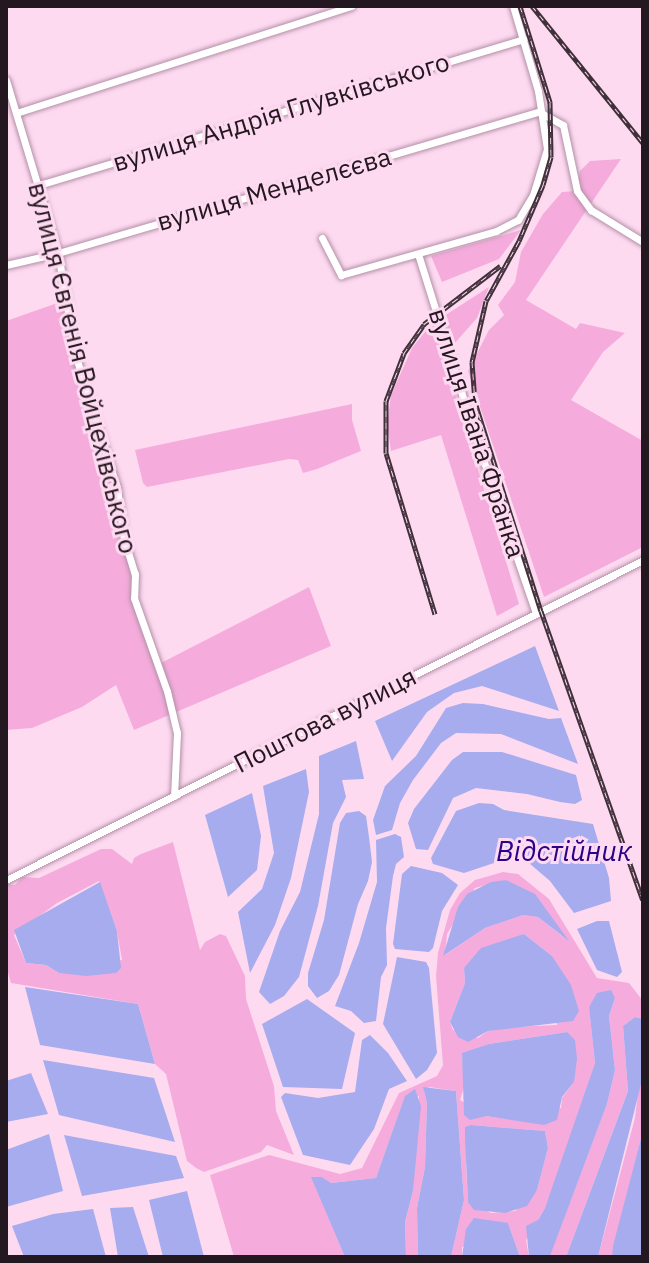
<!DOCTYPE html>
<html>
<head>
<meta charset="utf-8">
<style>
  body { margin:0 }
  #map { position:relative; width:649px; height:1263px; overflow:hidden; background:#fedaf1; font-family:"IBM Plex Sans",sans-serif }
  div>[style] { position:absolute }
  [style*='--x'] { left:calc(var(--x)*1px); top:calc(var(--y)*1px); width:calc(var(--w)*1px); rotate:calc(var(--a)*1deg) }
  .green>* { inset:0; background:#f5acdd }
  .water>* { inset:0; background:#a6aced }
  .roads { filter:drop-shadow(0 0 2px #b290a6) drop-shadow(0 0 2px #b290a6) }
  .street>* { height:7px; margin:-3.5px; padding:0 3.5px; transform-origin:3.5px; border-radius:3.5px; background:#fff }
  .rail>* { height:5px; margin-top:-2.5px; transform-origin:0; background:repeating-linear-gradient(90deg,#fedaf1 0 6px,#3f303a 0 12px); box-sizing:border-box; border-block:2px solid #3f303a }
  span { translate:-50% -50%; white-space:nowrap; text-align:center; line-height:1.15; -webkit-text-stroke:6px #fedaf1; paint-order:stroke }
  .street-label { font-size:26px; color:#241820 }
  .water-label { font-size:28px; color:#290388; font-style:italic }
  .frame { position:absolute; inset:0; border:8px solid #241820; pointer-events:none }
</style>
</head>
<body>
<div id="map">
  <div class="green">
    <div style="clip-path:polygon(621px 159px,526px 300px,576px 329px,580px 323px,625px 333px,603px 352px,571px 400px,643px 441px,643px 547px,544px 597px,468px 371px,489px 330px,504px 315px,498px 305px,515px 282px,521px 252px,543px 214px,562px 192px,577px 191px,580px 171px,590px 161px)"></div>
    <div style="clip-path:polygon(521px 230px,499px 259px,442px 282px,431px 256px)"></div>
    <div style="clip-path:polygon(489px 287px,477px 318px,454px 344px,444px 316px)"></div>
    <div style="clip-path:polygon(66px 300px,71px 333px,117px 488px,124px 539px,135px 574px,134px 598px,159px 664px,309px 587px,331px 646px,134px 730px,116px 685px,82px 707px,32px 728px,6px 730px,6px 321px)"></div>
    <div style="clip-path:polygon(433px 322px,519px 604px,497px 616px,441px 435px,391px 451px,387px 424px,391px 395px,412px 348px)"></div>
    <div style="clip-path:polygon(352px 404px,352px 420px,361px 451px,317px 469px,303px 473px,298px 460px,289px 459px,147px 487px,143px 483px,135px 450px)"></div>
    <div style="clip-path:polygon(evenodd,173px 842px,200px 950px,205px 942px,220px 934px,226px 936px,245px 976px,246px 999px,274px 1086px,276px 1111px,294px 1155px,267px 1145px,261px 1152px,204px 1172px,196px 1168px,187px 1161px,166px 1074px,155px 1064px,138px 1004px,11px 983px,6px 966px,6px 884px,15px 885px,22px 877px,39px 878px,101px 849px,112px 849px,132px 864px,134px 858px,141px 854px,173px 842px,99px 881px,117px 931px,122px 960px,59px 973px,46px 965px,26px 963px,14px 935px,57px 903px,99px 881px)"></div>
    <div style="clip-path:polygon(evenodd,503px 872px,518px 874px,549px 899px,597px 978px,629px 983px,643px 1001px,643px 1019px,635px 1017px,623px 1026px,628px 1091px,566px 1257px,549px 1257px,607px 1104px,615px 1070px,609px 1016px,615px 998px,589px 1006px,595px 1063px,558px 1175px,545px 1208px,526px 1240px,529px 1257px,520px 1257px,508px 1223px,462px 1247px,462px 1257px,451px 1257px,464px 1200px,456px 1091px,429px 1087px,424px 1091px,427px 1103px,425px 1167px,417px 1208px,418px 1257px,406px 1257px,405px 1222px,413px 1191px,419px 1096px,405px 1097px,376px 1178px,331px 1183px,322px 1177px,312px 1177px,345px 1257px,234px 1257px,210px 1175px,269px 1155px,340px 1174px,362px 1168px,399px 1093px,437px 1076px,443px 1065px,436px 976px,438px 953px,450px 910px,460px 893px,475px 880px,503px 872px,506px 880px,566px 939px,538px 917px,523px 915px,485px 928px,445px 955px,447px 934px,475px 888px,506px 880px,503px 872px,524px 934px,552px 956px,557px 1025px,512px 1027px,488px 1031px,478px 1038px,453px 1030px,450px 1022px,465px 983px,464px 968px,524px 934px,503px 872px,567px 1032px,574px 1082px,562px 1098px,561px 1108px,508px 1119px,486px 1116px,460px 1100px,465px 1084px,462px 1054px,489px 1044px,567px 1032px,503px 872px,471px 1125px,545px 1131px,548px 1148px,537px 1190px,515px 1211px,491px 1213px,468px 1202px,466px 1166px,471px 1125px)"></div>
    <div style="clip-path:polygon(643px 1051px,643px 1131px,612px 1257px,598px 1257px,635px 1118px)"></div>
  </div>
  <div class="water">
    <div style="clip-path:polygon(535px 646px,559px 711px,482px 686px,454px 693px,427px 712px,392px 761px,375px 721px)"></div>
    <div style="clip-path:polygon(463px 703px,483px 704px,549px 719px,561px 718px,578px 764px,501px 734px,456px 733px,441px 743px,413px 780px,400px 803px,392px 830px,376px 835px,373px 820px,385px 786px,416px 756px,446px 708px)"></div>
    <div style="clip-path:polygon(356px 741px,364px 779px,342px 780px,346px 797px,333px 823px,318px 906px,299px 977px,284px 996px,270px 1004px,259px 992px,280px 931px,300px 892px,319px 814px,319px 756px)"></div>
    <div style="clip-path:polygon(463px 752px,502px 752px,576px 775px,582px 800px,575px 804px,560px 802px,527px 794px,476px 788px,453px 798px,428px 850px,416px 849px,408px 823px,414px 809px,452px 760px)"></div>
    <div style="clip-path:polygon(306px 769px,309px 792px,291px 878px,275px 925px,250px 973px,238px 912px,262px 889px,274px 853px,263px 786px)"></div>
    <div style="clip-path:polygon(252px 793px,261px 836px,257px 870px,228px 897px,205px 815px)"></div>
    <div style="clip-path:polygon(479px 803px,493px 804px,504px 810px,593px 824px,609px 878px,611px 901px,574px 913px,550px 881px,522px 857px,509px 858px,464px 873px,433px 864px,431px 858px,456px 811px)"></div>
    <div style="clip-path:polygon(359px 811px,366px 816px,369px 837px,372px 862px,368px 881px,358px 904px,339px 975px,329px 991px,317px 998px,308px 986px,308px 973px,324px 920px,340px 823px,346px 813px)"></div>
    <div style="clip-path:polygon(395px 834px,401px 837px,404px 857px,396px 864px,393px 876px,386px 928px,387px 965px,381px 977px,376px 1021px,364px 1023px,351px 1011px,335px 1006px,359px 943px,377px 882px,376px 840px)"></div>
    <div style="clip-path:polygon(411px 866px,442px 873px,458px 885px,442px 911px,433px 948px,429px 952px,395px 949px,393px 944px,402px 874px)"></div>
    <div style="clip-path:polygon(506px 880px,535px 894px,569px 941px,538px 917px,523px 915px,485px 928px,443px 956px,458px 907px,467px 894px,491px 882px)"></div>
    <div style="clip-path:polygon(100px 882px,117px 931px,121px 968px,116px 973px,86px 976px,59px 973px,46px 965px,26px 963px,14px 930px)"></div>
    <div style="clip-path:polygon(597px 921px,609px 921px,622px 972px,617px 977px,597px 970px,577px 929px)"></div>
    <div style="clip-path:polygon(524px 934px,552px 956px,571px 985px,579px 1011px,573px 1021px,488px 1031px,468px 1042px,458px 1037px,450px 1022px,465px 983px,464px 968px,481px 948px)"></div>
    <div style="clip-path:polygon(397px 957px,426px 962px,429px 968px,437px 1053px,427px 1070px,416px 1079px,383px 1024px)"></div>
    <div style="clip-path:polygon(25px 987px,138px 1004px,155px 1064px,40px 1045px)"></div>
    <div style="clip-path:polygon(611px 990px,615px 998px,609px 1016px,615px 1070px,607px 1104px,550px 1256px,529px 1257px,526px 1226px,538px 1220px,545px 1208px,595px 1063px,589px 1007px,597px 993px)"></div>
    <div style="clip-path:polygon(307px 999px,355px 1033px,342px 1089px,283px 1087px,262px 1024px)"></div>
    <div style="clip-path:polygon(635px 1017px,643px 1019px,641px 1084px,598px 1257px,566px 1257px,628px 1091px,623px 1026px)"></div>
    <div style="clip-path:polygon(567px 1032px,575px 1040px,577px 1059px,574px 1082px,562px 1097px,557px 1120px,544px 1125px,486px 1116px,470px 1120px,464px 1115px,462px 1053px,489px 1044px)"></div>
    <div style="clip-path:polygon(370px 1035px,388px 1053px,407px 1081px,389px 1089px,374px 1129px,350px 1165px,303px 1155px,281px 1097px,285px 1093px,318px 1098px,355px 1092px,362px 1040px)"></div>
    <div style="clip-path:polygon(43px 1060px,154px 1078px,175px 1142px,59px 1115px)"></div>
    <div style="clip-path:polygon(31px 1073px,48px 1114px,6px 1122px,6px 1081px)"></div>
    <div style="clip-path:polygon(423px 1087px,456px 1091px,464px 1200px,451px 1257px,418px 1257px,417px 1208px,425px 1167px,427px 1103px)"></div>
    <div style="clip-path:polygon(415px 1089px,421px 1106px,413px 1191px,405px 1222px,406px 1257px,345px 1257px,311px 1177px,322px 1177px,331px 1183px,376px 1178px,405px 1096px)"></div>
    <div style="clip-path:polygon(471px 1125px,545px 1131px,548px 1148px,537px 1190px,527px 1206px,505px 1213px,474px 1210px,468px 1202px,465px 1139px,465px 1127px)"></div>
    <div style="clip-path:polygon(643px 1131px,643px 1255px,612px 1257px,613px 1246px)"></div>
    <div style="clip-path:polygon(49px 1134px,63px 1191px,6px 1207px,6px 1150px)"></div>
    <div style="clip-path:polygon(64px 1135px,176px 1156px,184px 1178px,82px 1196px)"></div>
    <div style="clip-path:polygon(187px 1191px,204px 1257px,163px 1257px,149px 1200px)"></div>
    <div style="clip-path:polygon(133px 1207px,149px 1257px,118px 1257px,110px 1208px)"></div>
    <div style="clip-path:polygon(93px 1209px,106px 1257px,24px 1257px,12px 1226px,53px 1214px)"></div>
    <div style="clip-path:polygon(474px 1218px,508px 1223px,520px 1257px,462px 1257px,466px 1229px)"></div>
  </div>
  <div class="roads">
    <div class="street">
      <div style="--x:6;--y:80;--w:181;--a:73.3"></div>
      <div style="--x:58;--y:253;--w:102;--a:80.4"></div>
      <div style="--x:75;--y:354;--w:140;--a:72.6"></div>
      <div style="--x:117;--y:488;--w:51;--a:82.2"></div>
      <div style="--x:124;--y:539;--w:37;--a:73"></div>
      <div style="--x:135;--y:574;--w:24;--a:92"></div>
      <div style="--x:134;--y:598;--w:99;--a:70.5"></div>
      <div style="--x:167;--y:691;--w:43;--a:76.6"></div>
      <div style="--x:177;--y:733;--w:63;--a:92.7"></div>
      <div style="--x:16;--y:113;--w:352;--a:-17.7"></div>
      <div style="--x:543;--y:114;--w:23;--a:29"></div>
      <div style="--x:563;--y:125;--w:67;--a:78"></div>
      <div style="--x:577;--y:191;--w:24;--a:54"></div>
      <div style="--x:591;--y:210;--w:61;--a:31.6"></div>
      <div style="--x:39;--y:185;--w:506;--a:-16.75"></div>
      <div style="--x:322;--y:238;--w:42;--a:62.8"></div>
      <div style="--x:341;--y:275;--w:161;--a:-15.8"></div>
      <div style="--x:496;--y:231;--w:25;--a:-27"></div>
      <div style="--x:518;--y:220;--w:29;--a:-59"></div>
      <div style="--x:533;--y:195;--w:48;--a:-73.1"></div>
      <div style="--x:547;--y:149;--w:59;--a:-98.8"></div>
      <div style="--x:538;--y:91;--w:89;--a:-106.4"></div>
      <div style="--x:418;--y:254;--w:191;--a:72.6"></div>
      <div style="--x:475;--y:436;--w:187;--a:71"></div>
      <div style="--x:6;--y:265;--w:53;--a:-13"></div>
      <div style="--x:58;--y:253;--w:503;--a:-16.38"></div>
      <div style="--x:6;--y:880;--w:713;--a:-26.67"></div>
    </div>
  </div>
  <div class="rail">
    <div style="--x:520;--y:6;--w:101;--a:72.6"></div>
    <div style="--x:550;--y:102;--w:55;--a:89"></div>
    <div style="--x:551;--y:157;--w:29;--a:106"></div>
    <div style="--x:543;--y:185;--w:61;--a:113.2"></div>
    <div style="--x:519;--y:241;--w:68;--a:118.8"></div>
    <div style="--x:486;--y:301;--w:63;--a:102.9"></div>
    <div style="--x:472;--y:362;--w:40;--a:85.7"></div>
    <div style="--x:475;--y:402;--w:219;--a:72.5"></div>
    <div style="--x:541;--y:611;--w:306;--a:70.6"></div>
    <div style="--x:532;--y:6;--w:176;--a:51"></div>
    <div style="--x:435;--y:614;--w:168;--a:-106.9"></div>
    <div style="--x:386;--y:453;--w:52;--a:-90"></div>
    <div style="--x:386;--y:401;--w:51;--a:-69.4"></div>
    <div style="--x:404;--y:353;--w:35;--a:-55"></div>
    <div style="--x:424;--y:324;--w:96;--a:-37.3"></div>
  </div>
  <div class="street-label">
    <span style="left:281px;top:112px;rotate:-17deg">вулиця Андрія Глувківського</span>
    <span style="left:274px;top:189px;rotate:-16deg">вулиця Менделєєва</span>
    <span style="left:83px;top:368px;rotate:76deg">вулиця Євгенія Войцехівського</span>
    <span style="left:477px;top:433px;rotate:72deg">вулиця Івана Франка</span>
    <span style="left:325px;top:720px;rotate:-27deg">Поштова вулиця</span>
  </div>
  <div class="water-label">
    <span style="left:564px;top:851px">Відстійник</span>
  </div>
  <div class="frame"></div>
</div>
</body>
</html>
